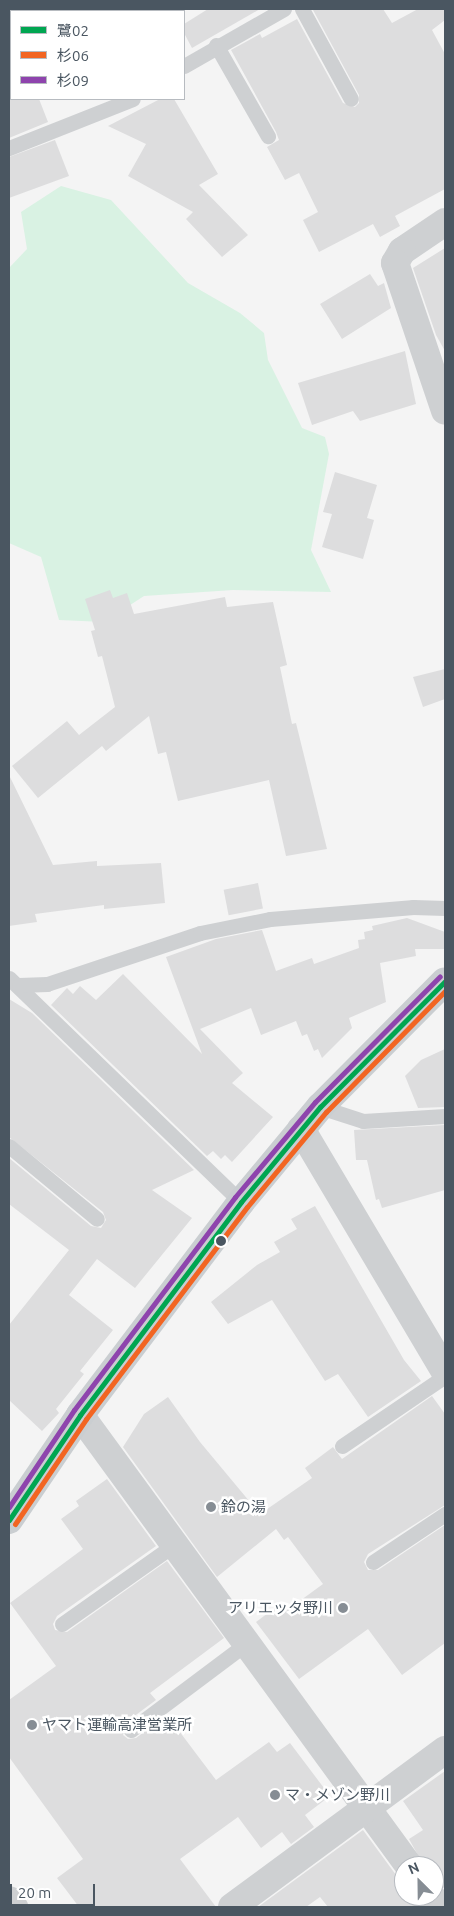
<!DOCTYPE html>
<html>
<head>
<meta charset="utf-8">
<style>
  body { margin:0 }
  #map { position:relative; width:454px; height:1916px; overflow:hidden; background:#f4f4f4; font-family:Ubuntu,"Noto Sans JP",sans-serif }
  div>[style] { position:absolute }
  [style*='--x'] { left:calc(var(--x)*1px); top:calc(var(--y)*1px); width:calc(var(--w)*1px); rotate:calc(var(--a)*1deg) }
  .green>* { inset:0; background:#d9f2e3 }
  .building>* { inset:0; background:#ddddde; transform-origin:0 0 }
  .lane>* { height:15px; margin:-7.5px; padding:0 7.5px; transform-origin:7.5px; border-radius:7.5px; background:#ced0d2 }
  .street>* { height:28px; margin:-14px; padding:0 14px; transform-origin:14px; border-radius:14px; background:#ced0d2 }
  .primary>* { height:28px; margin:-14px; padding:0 14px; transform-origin:14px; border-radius:14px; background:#caced1 }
  .bus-1>* { height:5px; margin:-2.5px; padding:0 2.5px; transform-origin:2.5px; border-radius:2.5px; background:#00a651 }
  .bus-2>* { height:5px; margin:-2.5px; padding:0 2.5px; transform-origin:2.5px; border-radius:2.5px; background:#f26522 }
  .bus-3>* { height:5px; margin:-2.5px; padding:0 2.5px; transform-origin:2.5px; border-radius:2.5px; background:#8e44ad }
  .dots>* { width:14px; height:14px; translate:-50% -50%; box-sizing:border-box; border:2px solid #fff; border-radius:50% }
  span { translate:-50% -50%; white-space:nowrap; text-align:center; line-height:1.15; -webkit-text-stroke:5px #fff; paint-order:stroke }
  .poi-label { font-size:15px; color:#4a5661 }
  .left { translate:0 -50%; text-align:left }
  .right { translate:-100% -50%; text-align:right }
  .frame { position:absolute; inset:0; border:10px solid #4a5661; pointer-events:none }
  .legend { position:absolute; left:10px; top:10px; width:175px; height:90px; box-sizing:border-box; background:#fff; border:1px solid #b7bbc0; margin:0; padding:6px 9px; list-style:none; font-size:15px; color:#4a5661 }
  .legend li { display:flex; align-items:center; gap:10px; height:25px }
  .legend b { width:25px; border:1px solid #b7bbc0 }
  .north { position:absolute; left:394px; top:1856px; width:50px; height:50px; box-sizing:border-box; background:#fff; border:1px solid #b7bbc0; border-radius:50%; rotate:337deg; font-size:14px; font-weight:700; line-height:20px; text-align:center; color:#4a5661 }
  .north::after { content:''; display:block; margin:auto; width:18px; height:22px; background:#868d94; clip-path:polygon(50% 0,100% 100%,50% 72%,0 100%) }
  .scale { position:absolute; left:10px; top:1884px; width:85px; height:22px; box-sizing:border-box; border:2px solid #4a5661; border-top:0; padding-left:6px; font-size:15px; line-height:18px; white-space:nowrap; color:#4a5661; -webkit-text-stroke:4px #fff; paint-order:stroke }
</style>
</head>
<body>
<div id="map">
  <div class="green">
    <div style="clip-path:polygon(61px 186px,111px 200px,188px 283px,240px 313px,264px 333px,268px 360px,302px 428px,325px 437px,329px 454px,311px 550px,331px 592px,233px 590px,144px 596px,104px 622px,59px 620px,41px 557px,9px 543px,9px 268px,27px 249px,21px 212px)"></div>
  </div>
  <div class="building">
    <div style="clip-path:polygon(208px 9px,260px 9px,192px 48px,184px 33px,184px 24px)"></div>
    <div style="clip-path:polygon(383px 9px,392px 23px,418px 9px,445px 9px,445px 20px,432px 30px,445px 54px,445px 189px,395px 216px,400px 226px,380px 237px,373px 224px,319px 252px,303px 220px,318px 212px,299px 173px,285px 180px,267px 147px,279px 140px,276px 132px,231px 50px,260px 34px,262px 38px,297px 19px,343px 103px,355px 107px,359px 103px,359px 95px,313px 10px)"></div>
    <div style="clip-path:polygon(9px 99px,39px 99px,48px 122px,9px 138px)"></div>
    <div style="clip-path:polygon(160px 99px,174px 99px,218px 174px,199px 185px,248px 235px,222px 257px,186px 219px,193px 212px,128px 176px,146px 144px,108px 126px)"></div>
    <div style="clip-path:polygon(55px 140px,69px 176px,9px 198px,9px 157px)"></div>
    <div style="clip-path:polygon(445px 248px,445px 351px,436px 335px,413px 268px)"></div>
    <div style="clip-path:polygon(370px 274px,378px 286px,384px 283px,391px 308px,342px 339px,320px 304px)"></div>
    <div style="clip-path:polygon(405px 351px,416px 404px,360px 421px,353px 411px,312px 425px,298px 383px)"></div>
    <div style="clip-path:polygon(335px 472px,377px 485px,367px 518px,374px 520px,363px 559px,322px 547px,332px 514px,323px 512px)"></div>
    <div style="clip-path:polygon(110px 590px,113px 598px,127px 593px,134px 614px,225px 597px,227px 607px,273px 602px,287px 665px,280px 667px,292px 724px,296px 723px,327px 849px,286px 856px,269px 780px,178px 801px,166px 752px,158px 754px,149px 716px,106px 751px,102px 746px,38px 798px,12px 766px,67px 721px,79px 735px,115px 707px,102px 656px,98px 657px,91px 631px,95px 630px,85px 599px)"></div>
    <div style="clip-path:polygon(445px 669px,445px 699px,423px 707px,413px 677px)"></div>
    <div style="clip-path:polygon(9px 775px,53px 865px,97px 861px,97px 866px,161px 863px,165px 903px,104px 909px,104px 905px,35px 914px,37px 922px,9px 926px)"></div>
    <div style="left:258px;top:883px;width:26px;height:35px;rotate:79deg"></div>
    <div style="clip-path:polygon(407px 918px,445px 932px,445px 949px,415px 949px,416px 956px,380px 963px,386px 1002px,349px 1018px,352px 1028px,322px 1058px,318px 1049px,314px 1051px,307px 1034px,302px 1036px,296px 1021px,261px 1035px,251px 1008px,200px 1029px,243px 1073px,232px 1083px,273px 1117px,232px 1162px,225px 1155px,221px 1159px,213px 1151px,207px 1156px,51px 1005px,67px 988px,73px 994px,80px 986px,96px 1000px,123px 974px,202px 1054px,166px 957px,216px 939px,262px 930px,276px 971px,312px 958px,314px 964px,359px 948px,358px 940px,365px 939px,364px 932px,373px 930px,372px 926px)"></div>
    <div style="clip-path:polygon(9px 999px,32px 1013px,194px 1170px,152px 1190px,192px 1218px,135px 1288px,97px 1259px,69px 1295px,113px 1330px,80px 1371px,84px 1374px,56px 1409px,59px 1413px,42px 1431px,9px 1400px,9px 1325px,69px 1250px,9px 1204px,9px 1158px,91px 1226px,101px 1228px,106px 1220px,103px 1212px,9px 1137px)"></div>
    <div style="clip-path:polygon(445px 1049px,445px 1107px,418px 1108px,405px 1076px,421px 1060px)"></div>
    <div style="clip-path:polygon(445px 1125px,445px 1190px,382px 1208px,379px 1199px,376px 1200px,367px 1160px,356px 1160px,354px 1130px)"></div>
    <div style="clip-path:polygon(315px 1206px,404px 1360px,421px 1381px,368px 1417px,338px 1374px,325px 1381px,272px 1300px,228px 1324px,211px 1302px,257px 1265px,280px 1252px,274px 1242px,297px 1229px,291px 1219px)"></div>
    <div style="clip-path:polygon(432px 1396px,445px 1414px,445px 1505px,368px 1554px,364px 1562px,368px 1570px,378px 1570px,445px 1525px,445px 1643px,402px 1675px,368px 1629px,299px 1679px,256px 1622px,280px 1604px,286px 1611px,323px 1584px,288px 1537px,284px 1540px,276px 1529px,217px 1577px,123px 1447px,144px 1414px,168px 1397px,200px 1442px,260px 1514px,312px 1478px,305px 1468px,333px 1447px,342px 1459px)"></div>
    <div style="clip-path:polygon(107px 1479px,156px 1546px,57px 1616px,53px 1624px,55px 1630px,67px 1632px,167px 1561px,224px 1638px,150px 1693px,156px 1700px,125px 1723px,123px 1735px,128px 1739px,136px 1738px,167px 1715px,216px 1780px,269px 1742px,277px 1752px,290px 1743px,330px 1796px,305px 1815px,314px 1827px,291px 1844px,282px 1832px,261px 1848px,238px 1817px,180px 1859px,216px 1907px,79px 1907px,57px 1878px,83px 1859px,9px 1757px,9px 1700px,56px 1666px,10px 1603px,83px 1549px,61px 1519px,79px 1506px,76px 1501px)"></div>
    <div style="clip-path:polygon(445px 1771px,445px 1889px,434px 1881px,434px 1866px,424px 1866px,409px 1839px,423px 1830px,403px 1801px)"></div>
    <div style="clip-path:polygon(363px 1830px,396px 1875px,404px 1881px,404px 1896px,416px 1896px,420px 1907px,328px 1907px,320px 1897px,306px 1907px,258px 1907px)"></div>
  </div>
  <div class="lane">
    <div style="--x:302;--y:9;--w:102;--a:61.4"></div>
    <div style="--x:216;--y:45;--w:105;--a:60.3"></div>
    <div style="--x:184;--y:66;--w:115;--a:-29.7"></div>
    <div style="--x:9;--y:148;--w:133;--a:-21.6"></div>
    <div style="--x:9;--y:978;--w:322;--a:44"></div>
    <div style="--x:19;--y:985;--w:28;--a:-2"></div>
    <div style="--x:47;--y:984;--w:161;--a:-18.4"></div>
    <div style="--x:200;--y:933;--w:71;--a:-11.3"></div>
    <div style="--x:270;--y:919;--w:144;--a:-4.8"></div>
    <div style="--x:413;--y:907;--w:32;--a:2"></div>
    <div style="--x:320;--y:1107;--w:45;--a:18"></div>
    <div style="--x:363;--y:1121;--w:82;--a:-3.5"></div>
    <div style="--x:9;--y:1146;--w:114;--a:39.7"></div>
    <div style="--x:342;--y:1446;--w:125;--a:-34.2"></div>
    <div style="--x:373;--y:1562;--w:87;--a:-33.7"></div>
    <div style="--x:62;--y:1624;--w:138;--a:-35.3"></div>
    <div style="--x:131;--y:1730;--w:145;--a:-36.9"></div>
  </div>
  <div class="street">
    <div style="--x:445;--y:222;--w:52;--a:146"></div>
    <div style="--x:402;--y:251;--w:14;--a:120"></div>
    <div style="--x:395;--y:263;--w:156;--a:71.3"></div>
    <div style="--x:301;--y:1129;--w:282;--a:59.3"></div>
    <div style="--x:80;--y:1415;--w:558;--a:53.89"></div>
    <div style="--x:431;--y:1896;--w:14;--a:54"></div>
    <div style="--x:9;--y:1900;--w:9;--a:54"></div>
    <div style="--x:232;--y:1907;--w:265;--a:-36.4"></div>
  </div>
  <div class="primary">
    <div style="--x:9;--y:1520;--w:127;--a:-55.9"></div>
    <div style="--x:80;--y:1415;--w:267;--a:-52.9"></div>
    <div style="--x:241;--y:1202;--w:124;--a:-50.3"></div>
    <div style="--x:320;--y:1107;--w:177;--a:-45.2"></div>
  </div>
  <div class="bus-1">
    <div style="--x:9;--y:1520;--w:127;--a:-55.9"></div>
    <div style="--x:80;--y:1415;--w:267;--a:-52.9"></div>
    <div style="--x:241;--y:1202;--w:124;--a:-50.3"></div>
    <div style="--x:320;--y:1107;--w:177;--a:-45.2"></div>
  </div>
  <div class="bus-2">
    <div style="--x:15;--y:1524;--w:127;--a:-55.9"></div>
    <div style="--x:86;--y:1419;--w:266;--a:-52.8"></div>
    <div style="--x:247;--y:1207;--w:124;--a:-50.3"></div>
    <div style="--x:326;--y:1112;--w:170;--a:-45.5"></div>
  </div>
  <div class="bus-3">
    <div style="--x:9;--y:1507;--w:117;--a:-56.2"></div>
    <div style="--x:74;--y:1410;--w:267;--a:-52.9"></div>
    <div style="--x:235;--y:1197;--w:124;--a:-49.9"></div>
    <div style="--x:315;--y:1102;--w:177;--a:-45.2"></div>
  </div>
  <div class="dots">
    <div style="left:221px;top:1241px;background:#4a5661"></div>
    <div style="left:211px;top:1507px;background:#868d94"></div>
    <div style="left:343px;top:1608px;background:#868d94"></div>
    <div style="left:32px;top:1725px;background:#868d94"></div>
    <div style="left:275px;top:1795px;background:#868d94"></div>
  </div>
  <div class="poi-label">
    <span class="left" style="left:221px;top:1507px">鈴の湯</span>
    <span class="right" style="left:333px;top:1608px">アリエッタ野川</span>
    <span class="left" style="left:42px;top:1725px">ヤマト運輸高津営業所</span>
    <span class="left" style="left:285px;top:1795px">マ・メゾン野川</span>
  </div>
  <div class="frame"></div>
  <ul class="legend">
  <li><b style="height:6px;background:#00a651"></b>鷺02</li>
  <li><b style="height:6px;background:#f26522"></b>杉06</li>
  <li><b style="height:6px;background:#8e44ad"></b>杉09</li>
  </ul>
  <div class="north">N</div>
  <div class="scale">20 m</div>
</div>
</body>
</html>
